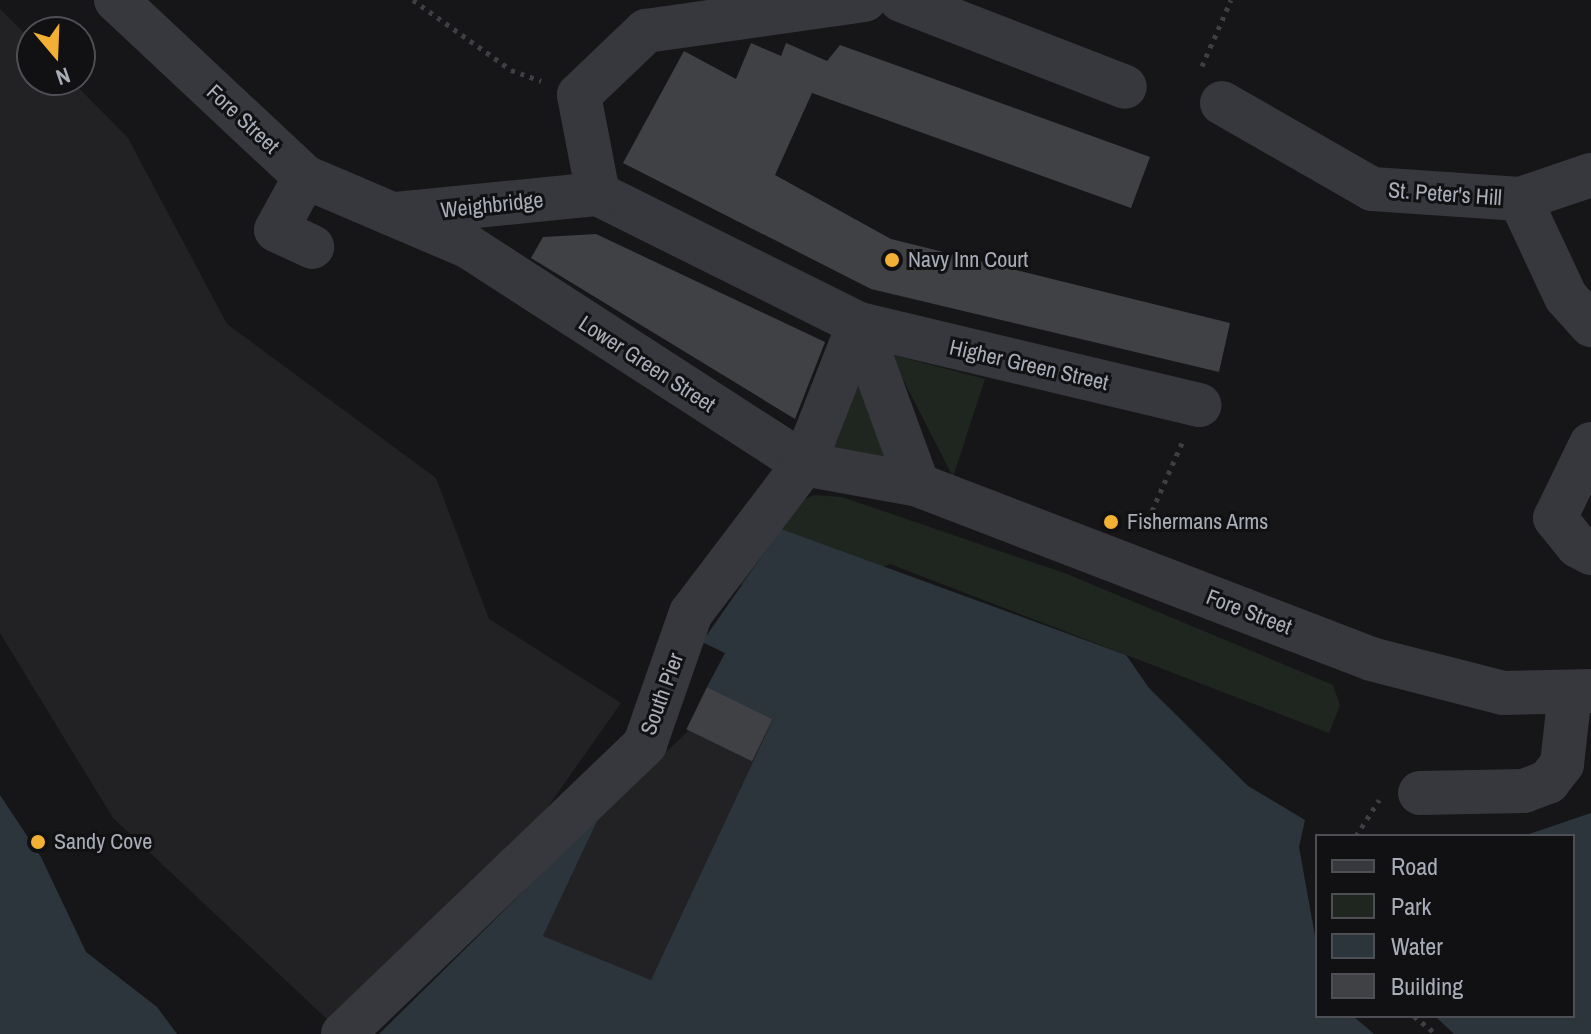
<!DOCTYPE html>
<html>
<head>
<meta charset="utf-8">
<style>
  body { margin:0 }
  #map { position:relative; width:1591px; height:1034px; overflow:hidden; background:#161618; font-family:"Archivo Narrow",sans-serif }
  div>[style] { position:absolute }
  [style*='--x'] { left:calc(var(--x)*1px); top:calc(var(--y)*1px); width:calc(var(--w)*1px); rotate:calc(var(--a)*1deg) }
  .built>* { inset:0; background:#222225 }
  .green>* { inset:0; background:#1e261f }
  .water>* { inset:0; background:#2c353c }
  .building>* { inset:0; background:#404145; transform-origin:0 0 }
  .path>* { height:5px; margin-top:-2.5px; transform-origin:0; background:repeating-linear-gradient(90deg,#3d3f44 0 4px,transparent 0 10px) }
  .minor>* { height:44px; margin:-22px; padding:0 22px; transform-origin:22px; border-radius:22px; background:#37383d }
  .dots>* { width:22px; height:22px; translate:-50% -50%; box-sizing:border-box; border:4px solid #111113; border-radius:50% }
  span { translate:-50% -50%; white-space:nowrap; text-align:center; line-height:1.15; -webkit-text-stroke:6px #111113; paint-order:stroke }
  .street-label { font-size:22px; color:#a8adb8 }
  .poi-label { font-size:22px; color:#a8adb8 }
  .left { translate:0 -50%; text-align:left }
  .legend { position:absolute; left:1315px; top:834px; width:260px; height:184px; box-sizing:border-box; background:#111113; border:2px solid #4d4f55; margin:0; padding:10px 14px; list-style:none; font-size:24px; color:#a8adb8 }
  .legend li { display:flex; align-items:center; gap:16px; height:40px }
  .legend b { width:40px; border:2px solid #4d4f55 }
  .north { position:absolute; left:16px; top:16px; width:80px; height:80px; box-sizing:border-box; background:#111113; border:2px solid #4d4f55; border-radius:50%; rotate:161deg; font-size:22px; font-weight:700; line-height:32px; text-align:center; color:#a8adb8 }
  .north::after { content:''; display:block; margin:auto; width:28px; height:36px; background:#f2b134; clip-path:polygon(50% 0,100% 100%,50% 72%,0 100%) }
</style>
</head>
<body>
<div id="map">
  <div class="built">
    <div style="clip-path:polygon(0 9px,32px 41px,32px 80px,71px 80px,128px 138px,227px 324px,436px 478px,489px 619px,621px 703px,533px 828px,330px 1022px,113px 818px,0 633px)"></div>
    <div style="clip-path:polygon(707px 687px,773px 719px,651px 980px,543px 936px,599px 817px,689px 730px)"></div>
  </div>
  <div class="green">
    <div style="clip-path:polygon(848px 352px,899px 466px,812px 443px)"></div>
    <div style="clip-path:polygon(890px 354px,985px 379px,953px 477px)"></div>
    <div style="clip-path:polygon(814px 495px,842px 497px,1067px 574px,1333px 685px,1340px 705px,1329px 733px,890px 564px,753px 620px,760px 598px,735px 580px,792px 505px)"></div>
  </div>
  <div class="water">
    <div style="clip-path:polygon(781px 529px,1126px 655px,1149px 688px,1248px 786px,1305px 820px,1299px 847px,1317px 947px,1317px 1016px,1353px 1016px,1374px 1034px,379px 1034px,599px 817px,543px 936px,651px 980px,773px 719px,707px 687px,725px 653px,702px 642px)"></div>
    <div style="clip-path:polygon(0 795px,41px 857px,86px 952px,157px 1007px,177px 1034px,0 1034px)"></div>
    <div style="clip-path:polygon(1591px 813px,1591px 1034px,1454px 1034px,1435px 1016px,1573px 1016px,1573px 836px,1523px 836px)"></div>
  </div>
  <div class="building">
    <div style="clip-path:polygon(751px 43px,781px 56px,786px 43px,827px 61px,840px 45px,1150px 157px,1131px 208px,812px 93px,775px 175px,891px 239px,1230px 323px,1219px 372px,871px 289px,623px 163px,684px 51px,736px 79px)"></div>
    <div style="clip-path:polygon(596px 234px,825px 342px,795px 419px,531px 258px,543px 237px)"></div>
    <div style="left:707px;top:687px;width:73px;height:47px;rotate:26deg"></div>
  </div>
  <div class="path">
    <div style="--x:413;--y:0;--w:120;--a:35.5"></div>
    <div style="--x:511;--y:70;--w:32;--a:20"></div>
    <div style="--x:1202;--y:66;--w:72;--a:-66.3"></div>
    <div style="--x:1144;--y:529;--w:94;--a:-66.2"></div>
    <div style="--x:1356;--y:836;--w:43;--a:-57.4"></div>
    <div style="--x:1414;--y:1016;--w:28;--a:39"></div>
  </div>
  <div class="minor">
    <div style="--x:116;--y:0;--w:259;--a:43.1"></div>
    <div style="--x:305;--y:177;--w:178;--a:23.1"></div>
    <div style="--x:469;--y:247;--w:399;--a:32.9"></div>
    <div style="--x:804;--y:464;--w:116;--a:10.4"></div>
    <div style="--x:918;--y:485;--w:485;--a:21"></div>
    <div style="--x:1371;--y:659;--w:136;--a:14.4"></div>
    <div style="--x:1503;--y:693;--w:88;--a:-1.3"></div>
    <div style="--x:901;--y:0;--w:240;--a:21.2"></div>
    <div style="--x:1222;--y:103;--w:173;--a:29.8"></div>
    <div style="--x:1372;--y:189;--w:148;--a:3.9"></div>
    <div style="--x:1520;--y:199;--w:75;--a:-18.7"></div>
    <div style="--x:305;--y:177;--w:60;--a:118.7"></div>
    <div style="--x:276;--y:230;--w:40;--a:25"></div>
    <div style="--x:598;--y:194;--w:292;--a:26.5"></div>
    <div style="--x:859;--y:324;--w:171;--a:69.9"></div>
    <div style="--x:598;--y:194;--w:101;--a:-100.9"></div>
    <div style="--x:579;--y:95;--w:93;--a:-43.7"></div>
    <div style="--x:646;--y:31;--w:221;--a:-8.1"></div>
    <div style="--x:1520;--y:199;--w:108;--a:64.9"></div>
    <div style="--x:1566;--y:297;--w:38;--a:48"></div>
    <div style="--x:396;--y:214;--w:203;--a:-5.7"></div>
    <div style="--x:1591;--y:444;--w:82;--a:115.9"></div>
    <div style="--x:1555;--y:518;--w:36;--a:51"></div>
    <div style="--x:1578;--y:546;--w:15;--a:28"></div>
    <div style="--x:1420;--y:793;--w:104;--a:-1.1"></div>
    <div style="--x:1524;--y:791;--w:26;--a:-21"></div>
    <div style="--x:1548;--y:782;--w:23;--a:-52"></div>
    <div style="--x:1562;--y:764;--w:71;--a:-83.6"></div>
    <div style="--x:343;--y:1034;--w:419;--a:-43.8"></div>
    <div style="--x:645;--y:744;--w:139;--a:-70.7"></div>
    <div style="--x:691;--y:613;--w:187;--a:-52.8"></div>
    <div style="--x:804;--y:464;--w:150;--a:-68.6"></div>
    <div style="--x:859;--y:324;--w:350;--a:13.4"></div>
  </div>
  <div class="dots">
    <div style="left:892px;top:260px;background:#f2b134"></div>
    <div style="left:1111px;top:522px;background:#f2b134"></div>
    <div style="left:38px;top:842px;background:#f2b134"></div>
  </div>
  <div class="street-label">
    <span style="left:243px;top:119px;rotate:43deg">Fore Street</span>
    <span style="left:1445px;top:194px;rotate:4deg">St. Peter's Hill</span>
    <span style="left:492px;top:205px;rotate:-6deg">Weighbridge</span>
    <span style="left:647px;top:364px;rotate:33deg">Lower Green Street</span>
    <span style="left:1029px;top:365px;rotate:13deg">Higher Green Street</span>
    <span style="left:1249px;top:612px;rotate:21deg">Fore Street</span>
    <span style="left:662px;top:694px;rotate:-70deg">South Pier</span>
  </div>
  <div class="poi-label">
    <span class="left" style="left:908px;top:260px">Navy Inn Court</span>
    <span class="left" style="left:1127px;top:522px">Fishermans Arms</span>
    <span class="left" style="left:54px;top:842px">Sandy Cove</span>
  </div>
  <ul class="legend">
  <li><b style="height:10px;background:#37383d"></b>Road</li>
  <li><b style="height:22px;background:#1e261f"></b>Park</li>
  <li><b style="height:22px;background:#2c353c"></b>Water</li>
  <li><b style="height:22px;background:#404145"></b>Building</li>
  </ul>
  <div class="north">N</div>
</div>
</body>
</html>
